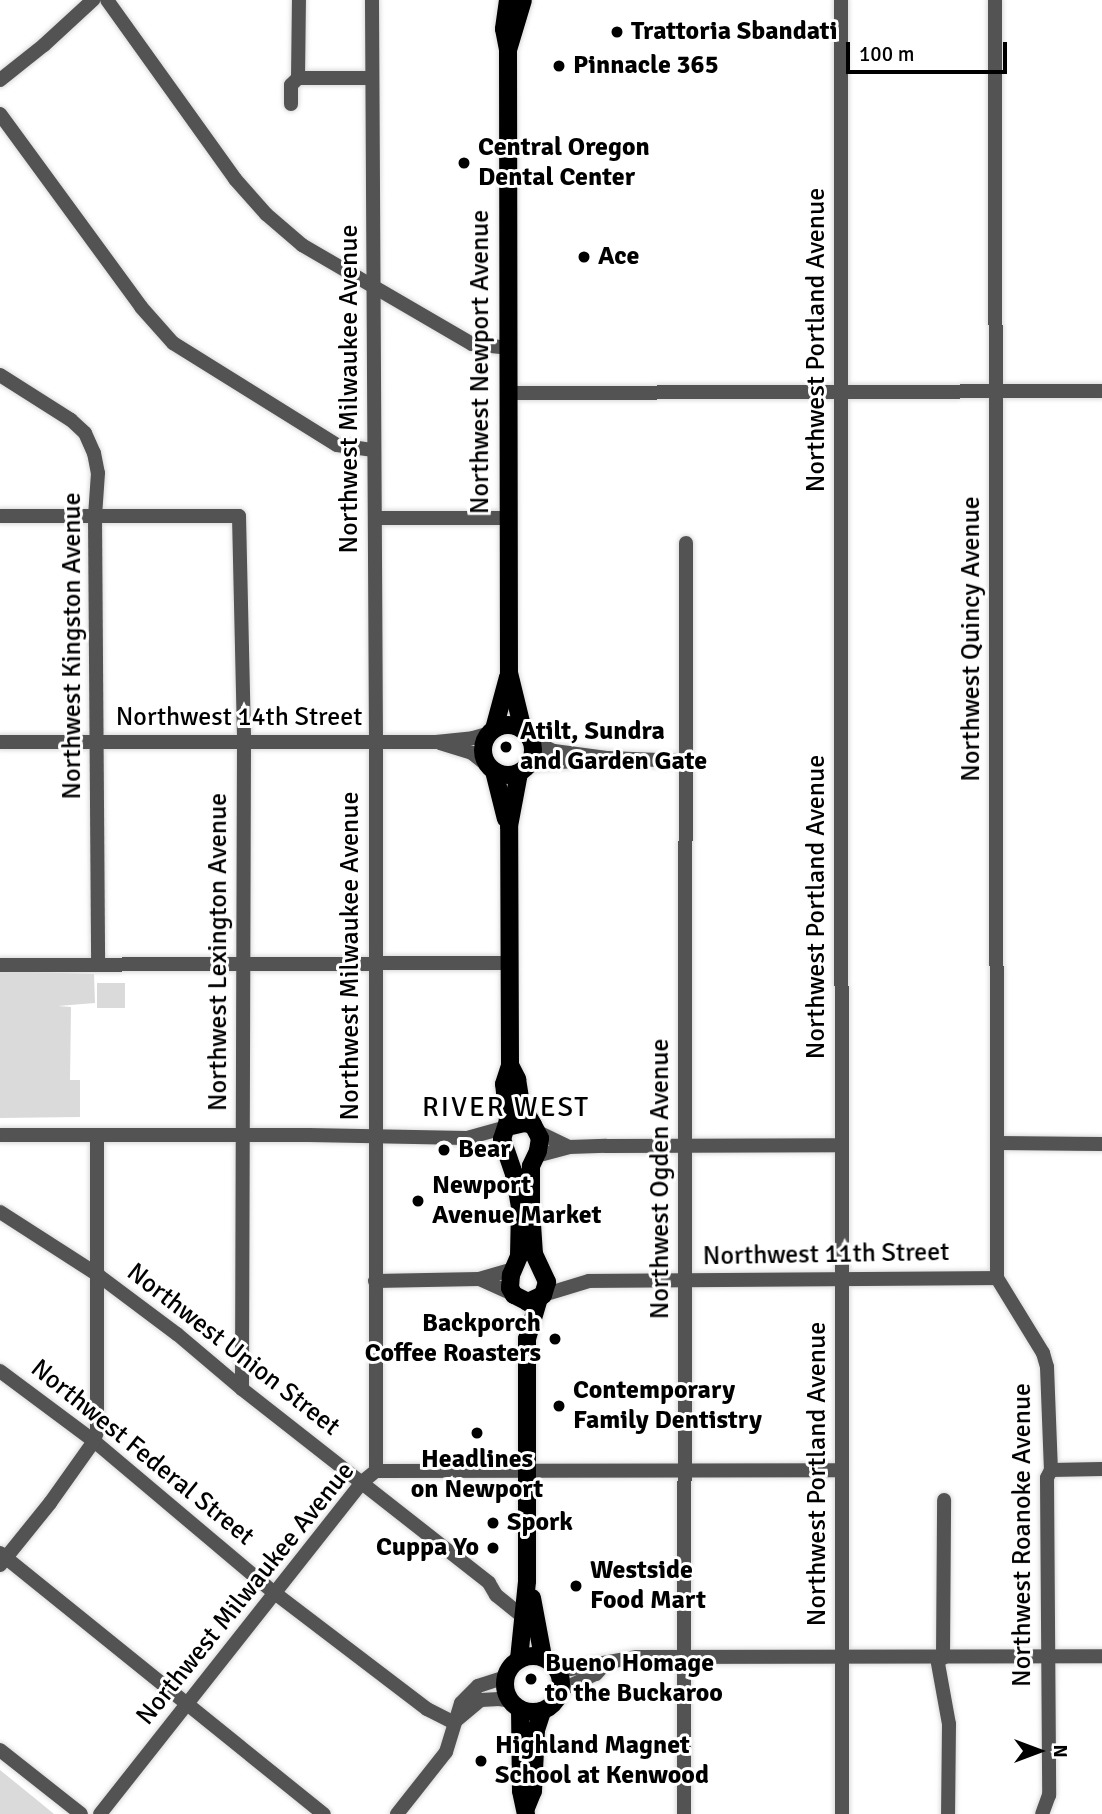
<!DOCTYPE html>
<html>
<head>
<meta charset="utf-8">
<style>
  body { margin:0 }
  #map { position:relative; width:1102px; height:1814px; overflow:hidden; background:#fff; font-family:Signika,sans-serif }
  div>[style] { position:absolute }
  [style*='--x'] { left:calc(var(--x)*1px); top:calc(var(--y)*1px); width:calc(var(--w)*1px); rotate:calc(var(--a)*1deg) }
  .green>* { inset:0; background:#dadada; transform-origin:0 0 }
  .roads { filter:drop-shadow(0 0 2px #dbdbdb) drop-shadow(0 0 2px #dbdbdb) }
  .minor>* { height:14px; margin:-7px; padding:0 7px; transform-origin:7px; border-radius:7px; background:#535353 }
  .major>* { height:18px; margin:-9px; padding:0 9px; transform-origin:9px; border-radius:9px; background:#000 }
  .major>.ring { margin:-9px; padding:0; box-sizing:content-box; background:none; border:18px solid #000; border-radius:50% }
  .dots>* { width:19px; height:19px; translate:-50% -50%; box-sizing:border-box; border:4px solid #fff; border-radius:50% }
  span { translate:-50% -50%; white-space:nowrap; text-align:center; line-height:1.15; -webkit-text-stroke:6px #fff; paint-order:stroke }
  .poi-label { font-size:26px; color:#000; font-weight:700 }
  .left { translate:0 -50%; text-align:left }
  .right { translate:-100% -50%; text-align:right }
  .street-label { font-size:26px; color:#000 }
  .neighbourhood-label { font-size:28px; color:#000; letter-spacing:2px }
  .north { position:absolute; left:1004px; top:1716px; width:70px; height:70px; -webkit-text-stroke:5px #fff; paint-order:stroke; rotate:90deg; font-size:19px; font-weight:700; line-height:28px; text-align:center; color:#000 }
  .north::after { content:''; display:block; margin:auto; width:24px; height:32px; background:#000; clip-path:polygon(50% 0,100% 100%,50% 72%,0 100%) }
  .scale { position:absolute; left:846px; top:42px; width:161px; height:32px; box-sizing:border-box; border:4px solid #000; border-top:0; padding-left:9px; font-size:21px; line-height:24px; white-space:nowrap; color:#000; -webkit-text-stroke:5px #fff; paint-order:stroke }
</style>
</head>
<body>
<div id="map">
  <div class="green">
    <div style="clip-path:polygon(0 971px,94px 974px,95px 1003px,58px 1006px,71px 1007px,70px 1080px,80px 1080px,80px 1117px,0 1118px)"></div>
    <div style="left:97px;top:983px;width:28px;height:25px"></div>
    <div style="clip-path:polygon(0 1770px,37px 1800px,54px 1814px,0 1814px)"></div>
  </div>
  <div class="roads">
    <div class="minor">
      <div style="--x:107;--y:0;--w:220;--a:54.4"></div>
      <div style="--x:235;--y:179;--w:47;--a:48.5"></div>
      <div style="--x:266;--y:214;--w:48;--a:40.7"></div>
      <div style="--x:302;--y:245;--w:197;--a:30.2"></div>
      <div style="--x:472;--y:344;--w:36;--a:6"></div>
      <div style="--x:841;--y:0;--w:1814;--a:89.97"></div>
      <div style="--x:995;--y:0;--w:1278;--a:89.91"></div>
      <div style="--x:997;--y:1278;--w:88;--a:58.5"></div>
      <div style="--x:1043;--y:1353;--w:15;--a:74"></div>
      <div style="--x:1047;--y:1367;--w:103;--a:87.8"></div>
      <div style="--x:1051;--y:1470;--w:9;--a:117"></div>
      <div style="--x:1047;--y:1478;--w:317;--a:89.6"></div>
      <div style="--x:1049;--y:1795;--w:20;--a:110"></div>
      <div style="--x:298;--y:78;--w:74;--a:0"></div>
      <div style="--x:0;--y:80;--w:56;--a:-38.5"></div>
      <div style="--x:44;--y:45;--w:67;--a:-42.6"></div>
      <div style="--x:291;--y:104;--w:19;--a:-90"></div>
      <div style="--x:291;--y:85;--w:10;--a:-45"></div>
      <div style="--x:298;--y:78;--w:78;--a:-89.3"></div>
      <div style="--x:0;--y:114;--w:239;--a:53.8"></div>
      <div style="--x:141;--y:307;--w:48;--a:48.4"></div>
      <div style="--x:173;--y:343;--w:193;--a:31.9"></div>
      <div style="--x:337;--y:445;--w:37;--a:8"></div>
      <div style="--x:0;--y:375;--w:84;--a:32.4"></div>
      <div style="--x:71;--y:420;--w:19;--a:43"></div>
      <div style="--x:85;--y:433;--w:22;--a:66"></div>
      <div style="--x:94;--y:453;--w:20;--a:79"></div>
      <div style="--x:98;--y:473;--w:43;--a:94"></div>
      <div style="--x:95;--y:516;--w:448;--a:89.6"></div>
      <div style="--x:508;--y:393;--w:594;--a:-0.19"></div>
      <div style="--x:0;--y:516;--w:239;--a:0"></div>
      <div style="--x:239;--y:516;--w:225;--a:88.7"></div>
      <div style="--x:244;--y:741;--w:648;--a:90.18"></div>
      <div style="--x:375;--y:518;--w:133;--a:0"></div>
      <div style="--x:531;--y:740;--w:25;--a:26"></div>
      <div style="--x:554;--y:751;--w:53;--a:7.5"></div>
      <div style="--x:607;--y:758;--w:78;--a:2.2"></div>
      <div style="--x:0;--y:742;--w:436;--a:0"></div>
      <div style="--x:436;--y:742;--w:37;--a:-6"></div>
      <div style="--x:473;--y:738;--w:18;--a:-16"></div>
      <div style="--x:440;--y:743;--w:34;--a:17"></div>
      <div style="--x:472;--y:753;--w:22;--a:39"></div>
      <div style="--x:525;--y:769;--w:11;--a:-27"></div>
      <div style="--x:535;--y:764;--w:64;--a:-4.5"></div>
      <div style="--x:0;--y:965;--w:508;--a:-0.23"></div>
      <div style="--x:538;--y:1132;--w:34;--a:26"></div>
      <div style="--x:0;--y:1135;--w:309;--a:0"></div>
      <div style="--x:309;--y:1135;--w:158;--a:1.1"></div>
      <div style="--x:467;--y:1138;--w:41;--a:-15.4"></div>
      <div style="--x:997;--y:1143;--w:105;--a:0.5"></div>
      <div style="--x:536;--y:1156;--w:34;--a:-15"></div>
      <div style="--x:569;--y:1147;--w:37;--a:-2"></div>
      <div style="--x:606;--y:1146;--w:236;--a:-0.2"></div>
      <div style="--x:0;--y:1212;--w:117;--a:32.7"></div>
      <div style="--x:98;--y:1275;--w:99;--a:36.8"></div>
      <div style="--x:177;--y:1334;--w:85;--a:40.2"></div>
      <div style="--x:242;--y:1389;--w:314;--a:38.1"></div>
      <div style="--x:489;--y:1583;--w:14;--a:60"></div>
      <div style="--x:496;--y:1595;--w:35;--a:39"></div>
      <div style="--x:375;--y:1281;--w:104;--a:-1.1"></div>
      <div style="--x:513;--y:1294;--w:37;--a:-156"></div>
      <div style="--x:479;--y:1279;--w:35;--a:-16"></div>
      <div style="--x:543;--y:1295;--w:48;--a:-16.9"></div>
      <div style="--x:589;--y:1281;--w:408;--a:-0.4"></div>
      <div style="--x:0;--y:1371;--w:117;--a:36.7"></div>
      <div style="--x:94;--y:1441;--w:238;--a:40.1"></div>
      <div style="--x:276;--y:1594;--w:190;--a:37.3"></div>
      <div style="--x:427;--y:1709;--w:31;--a:27"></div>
      <div style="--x:1051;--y:1470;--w:51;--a:-1.1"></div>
      <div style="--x:376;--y:1471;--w:466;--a:-0.1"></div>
      <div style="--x:0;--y:1553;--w:416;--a:38.9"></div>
      <div style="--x:0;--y:1565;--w:80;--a:-51.1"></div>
      <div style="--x:50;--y:1503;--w:76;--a:-54.6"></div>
      <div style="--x:94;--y:1441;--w:9;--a:-72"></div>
      <div style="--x:97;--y:1432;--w:297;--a:-90"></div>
      <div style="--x:937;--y:1658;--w:67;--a:79.7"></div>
      <div style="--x:949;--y:1724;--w:90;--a:90.6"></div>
      <div style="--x:943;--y:1658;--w:158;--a:-89.6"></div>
      <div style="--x:556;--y:1667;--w:14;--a:8"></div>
      <div style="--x:570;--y:1669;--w:68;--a:-10.2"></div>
      <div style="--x:637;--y:1657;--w:465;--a:-0.1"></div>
      <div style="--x:561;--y:1690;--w:38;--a:-25"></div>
      <div style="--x:596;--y:1674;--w:13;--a:-48"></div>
      <div style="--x:458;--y:1719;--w:30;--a:-40"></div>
      <div style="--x:481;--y:1700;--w:18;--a:-3"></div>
      <div style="--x:499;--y:1699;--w:12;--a:9"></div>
      <div style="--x:0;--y:1750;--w:103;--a:38.3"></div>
      <div style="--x:100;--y:1814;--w:422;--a:-51.7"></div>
      <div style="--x:361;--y:1483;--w:19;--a:-39"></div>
      <div style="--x:376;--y:1471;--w:729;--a:-90"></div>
      <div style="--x:376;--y:742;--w:742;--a:-90.31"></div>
      <div style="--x:397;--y:1814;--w:79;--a:-51.7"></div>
      <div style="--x:446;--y:1752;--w:51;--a:-73"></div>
      <div style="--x:461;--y:1703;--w:24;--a:-45"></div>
      <div style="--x:478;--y:1686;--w:29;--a:-18"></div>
      <div style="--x:684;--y:1814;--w:1271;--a:-89.91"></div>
    </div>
    <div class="major">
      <div style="--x:508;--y:0;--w:29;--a:98"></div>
      <div style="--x:504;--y:29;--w:21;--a:79"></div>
      <div style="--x:508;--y:50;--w:623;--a:89.91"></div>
      <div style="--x:509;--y:673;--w:59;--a:76.2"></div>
      <div style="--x:508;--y:50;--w:52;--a:-73.3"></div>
      <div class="ring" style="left:483px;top:725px;width:32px;height:32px"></div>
      <div style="--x:494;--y:729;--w:54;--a:-74.9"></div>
      <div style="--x:494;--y:771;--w:49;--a:76"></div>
      <div style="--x:510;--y:1065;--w:16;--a:63"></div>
      <div style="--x:517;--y:1079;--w:25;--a:81"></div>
      <div style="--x:521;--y:1104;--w:24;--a:60"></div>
      <div style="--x:507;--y:1127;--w:18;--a:-13"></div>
      <div style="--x:525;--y:1123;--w:8;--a:14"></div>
      <div style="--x:533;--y:1125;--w:15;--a:62"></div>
      <div style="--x:540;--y:1138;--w:13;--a:99"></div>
      <div style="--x:538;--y:1151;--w:17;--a:115"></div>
      <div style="--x:531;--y:1166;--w:43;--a:90"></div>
      <div style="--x:531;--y:1209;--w:45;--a:86.2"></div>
      <div style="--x:534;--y:1254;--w:31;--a:65"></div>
      <div style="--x:547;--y:1282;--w:14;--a:107"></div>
      <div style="--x:543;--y:1295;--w:17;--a:155"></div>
      <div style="--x:528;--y:1302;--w:16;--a:-153"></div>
      <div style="--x:514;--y:1295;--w:8;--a:-120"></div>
      <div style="--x:510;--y:1288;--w:13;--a:-86"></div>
      <div style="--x:511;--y:1275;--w:21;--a:-67"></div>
      <div style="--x:519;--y:1256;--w:49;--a:-88.8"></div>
      <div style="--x:520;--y:1207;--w:34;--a:-100"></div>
      <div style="--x:514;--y:1174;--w:37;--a:-109"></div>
      <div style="--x:502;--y:1139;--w:19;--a:-72"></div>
      <div style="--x:508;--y:1121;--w:37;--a:-96"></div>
      <div style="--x:504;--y:1084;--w:20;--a:-72"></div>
      <div style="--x:510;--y:1065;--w:239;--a:-90.2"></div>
      <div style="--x:509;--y:826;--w:54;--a:-79.3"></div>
      <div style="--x:532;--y:1598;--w:60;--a:79.4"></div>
      <div class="ring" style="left:505px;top:1656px;width:38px;height:38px"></div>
      <div style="--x:519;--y:1659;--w:78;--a:-84.1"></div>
      <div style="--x:527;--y:1581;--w:242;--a:-90"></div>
      <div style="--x:527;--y:1339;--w:43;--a:-73.7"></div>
      <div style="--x:520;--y:1709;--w:82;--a:89.3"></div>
      <div style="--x:521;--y:1791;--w:24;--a:78"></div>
      <div style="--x:526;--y:1808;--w:18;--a:-68"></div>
      <div style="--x:533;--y:1791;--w:61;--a:-87.2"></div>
      <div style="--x:536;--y:1730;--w:20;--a:-72"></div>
    </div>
  </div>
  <div class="dots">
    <div style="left:617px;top:32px;background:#000"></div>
    <div style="left:559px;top:66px;background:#000"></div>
    <div style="left:464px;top:163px;background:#000"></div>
    <div style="left:584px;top:257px;background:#000"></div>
    <div style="left:506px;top:747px;background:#000"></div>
    <div style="left:444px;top:1150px;background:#000"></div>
    <div style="left:418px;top:1201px;background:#000"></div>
    <div style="left:555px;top:1339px;background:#000"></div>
    <div style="left:559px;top:1406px;background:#000"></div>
    <div style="left:477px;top:1433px;background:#000"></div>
    <div style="left:493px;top:1523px;background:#000"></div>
    <div style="left:493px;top:1548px;background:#000"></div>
    <div style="left:576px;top:1586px;background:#000"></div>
    <div style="left:531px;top:1679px;background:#000"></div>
    <div style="left:481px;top:1761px;background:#000"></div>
  </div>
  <div class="poi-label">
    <span class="left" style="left:631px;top:32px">Trattoria Sbandati</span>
    <span class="left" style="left:573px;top:66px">Pinnacle 365</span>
    <span class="left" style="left:478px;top:163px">Central Oregon<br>Dental Center</span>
    <span class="left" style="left:598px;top:257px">Ace</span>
    <span class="left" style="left:520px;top:747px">Atilt, Sundra<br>and Garden Gate</span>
    <span class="left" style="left:458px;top:1150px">Bear</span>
    <span class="left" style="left:432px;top:1201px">Newport<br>Avenue Market</span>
    <span class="right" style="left:541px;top:1339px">Backporch<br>Coffee Roasters</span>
    <span class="left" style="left:573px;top:1406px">Contemporary<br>Family Dentistry</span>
    <span style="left:477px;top:1475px">Headlines<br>on Newport</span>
    <span class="left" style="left:507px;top:1523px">Spork</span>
    <span class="right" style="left:479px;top:1548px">Cuppa Yo</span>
    <span class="left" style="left:590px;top:1586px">Westside<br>Food Mart</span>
    <span class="left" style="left:545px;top:1679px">Bueno Homage<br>to the Buckaroo</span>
    <span class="left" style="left:495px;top:1761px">Highland Magnet<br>School at Kenwood</span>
  </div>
  <div class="street-label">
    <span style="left:817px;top:340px;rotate:-90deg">Northwest Portland Avenue</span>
    <span style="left:481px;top:362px;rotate:-90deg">Northwest Newport Avenue</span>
    <span style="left:350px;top:389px;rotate:-90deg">Northwest Milwaukee Avenue</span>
    <span style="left:972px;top:639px;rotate:-90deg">Northwest Quincy Avenue</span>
    <span style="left:73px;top:646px;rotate:-90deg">Northwest Kingston Avenue</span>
    <span style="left:239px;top:718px">Northwest 14th Street</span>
    <span style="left:817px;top:907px;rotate:-90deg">Northwest Portland Avenue</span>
    <span style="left:219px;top:952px;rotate:-90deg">Northwest Lexington Avenue</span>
    <span style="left:351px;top:956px;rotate:-90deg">Northwest Milwaukee Avenue</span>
    <span style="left:661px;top:1179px;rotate:-90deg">Northwest Ogden Avenue</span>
    <span style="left:826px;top:1255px;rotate:-1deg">Northwest 11th Street</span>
    <span style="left:233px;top:1350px;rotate:38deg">Northwest Union Street</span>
    <span style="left:142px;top:1453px;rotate:39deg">Northwest Federal Street</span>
    <span style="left:818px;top:1474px;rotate:-90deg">Northwest Portland Avenue</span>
    <span style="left:1023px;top:1535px;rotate:-90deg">Northwest Roanoke Avenue</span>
    <span style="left:246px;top:1594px;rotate:-51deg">Northwest Milwaukee Avenue</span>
  </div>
  <div class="neighbourhood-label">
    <span style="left:506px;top:1107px">RIVER WEST</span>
  </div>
  <div class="north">N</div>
  <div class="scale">100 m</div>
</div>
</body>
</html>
